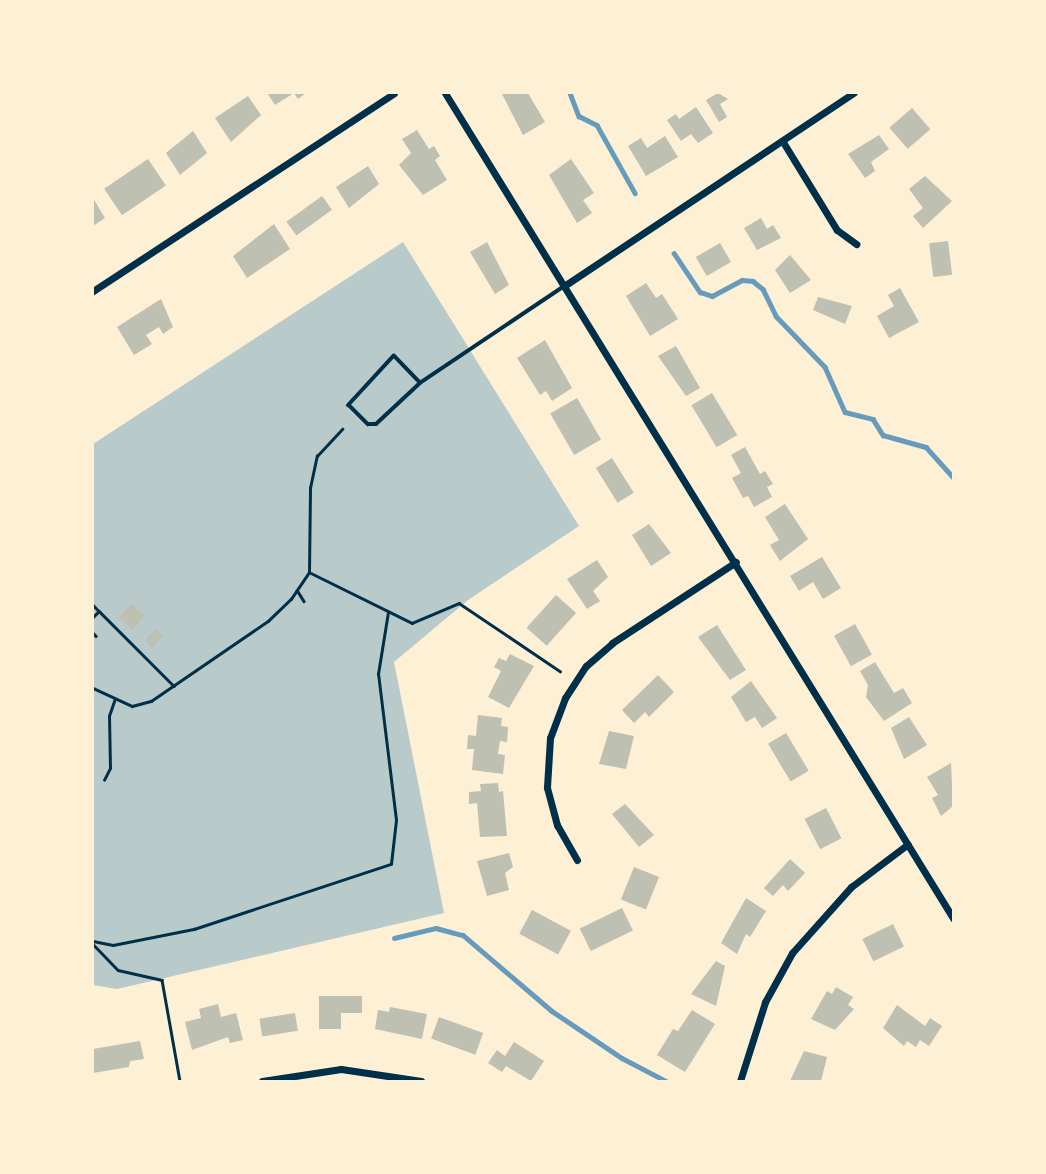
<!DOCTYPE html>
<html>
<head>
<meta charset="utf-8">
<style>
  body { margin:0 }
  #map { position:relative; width:1046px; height:1174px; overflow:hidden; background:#fdf0d5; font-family:"Nunito Sans",sans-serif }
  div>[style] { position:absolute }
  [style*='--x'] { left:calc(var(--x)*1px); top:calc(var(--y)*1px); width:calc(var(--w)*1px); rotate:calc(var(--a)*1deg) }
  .green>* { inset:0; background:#b9caca }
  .stream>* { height:4.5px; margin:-2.25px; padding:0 2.25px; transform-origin:2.25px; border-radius:2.25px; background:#669bbc }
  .building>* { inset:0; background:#bec0b2; transform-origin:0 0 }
  .path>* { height:2.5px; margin:-1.25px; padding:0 1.25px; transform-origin:1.25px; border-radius:1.25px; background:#003049 }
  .service>* { height:3.5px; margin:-1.75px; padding:0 1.75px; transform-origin:1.75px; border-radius:1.75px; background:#003049 }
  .minor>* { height:7px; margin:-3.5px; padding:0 3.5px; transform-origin:3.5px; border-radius:3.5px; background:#003049 }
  span { translate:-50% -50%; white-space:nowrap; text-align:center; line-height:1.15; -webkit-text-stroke:6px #fdf0d5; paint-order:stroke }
  .frame { position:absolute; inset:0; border:94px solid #fdf0d5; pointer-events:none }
</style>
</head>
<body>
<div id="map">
  <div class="green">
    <div style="clip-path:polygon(403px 242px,579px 526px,468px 600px,394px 662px,444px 913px,117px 989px,93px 985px,93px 444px)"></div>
  </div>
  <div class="stream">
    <div style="--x:570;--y:93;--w:25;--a:69"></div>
    <div style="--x:579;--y:116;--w:20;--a:27"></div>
    <div style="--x:597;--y:125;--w:78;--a:60.8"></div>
    <div style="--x:674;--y:253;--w:47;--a:56.3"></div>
    <div style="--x:700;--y:292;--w:13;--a:18"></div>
    <div style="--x:712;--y:296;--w:34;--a:-28"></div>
    <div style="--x:742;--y:280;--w:11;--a:5"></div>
    <div style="--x:753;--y:281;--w:13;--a:39"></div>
    <div style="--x:763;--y:289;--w:30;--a:64"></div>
    <div style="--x:776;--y:316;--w:71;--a:46.1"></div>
    <div style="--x:825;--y:367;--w:49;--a:66"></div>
    <div style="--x:845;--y:412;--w:29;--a:14"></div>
    <div style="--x:873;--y:419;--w:19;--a:58"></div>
    <div style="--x:883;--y:435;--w:45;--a:15.6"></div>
    <div style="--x:926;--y:447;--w:40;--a:48"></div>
    <div style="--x:394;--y:938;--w:43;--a:-13.4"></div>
    <div style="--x:436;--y:928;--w:28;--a:15"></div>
    <div style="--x:463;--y:935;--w:117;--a:40.5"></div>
    <div style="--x:552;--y:1011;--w:84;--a:33.9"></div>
    <div style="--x:622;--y:1058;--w:50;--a:27.6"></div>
  </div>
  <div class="building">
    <div style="clip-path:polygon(267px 93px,306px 93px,298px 99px,294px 93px,275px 105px)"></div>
    <div style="clip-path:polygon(528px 93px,545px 122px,523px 135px,502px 94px)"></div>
    <div style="clip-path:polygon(718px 93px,728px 99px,720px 104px,727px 117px,719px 122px,706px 100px)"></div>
    <div style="clip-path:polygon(248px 96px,261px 115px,231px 142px,215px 118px)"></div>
    <div style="clip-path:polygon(696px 107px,713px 133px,698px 143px,691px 134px,681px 141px,667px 120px,676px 114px,679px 119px)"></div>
    <div style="left:912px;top:108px;width:28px;height:30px;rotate:49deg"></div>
    <div style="clip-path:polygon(417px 130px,429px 149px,434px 146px,440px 156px,435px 160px,447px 180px,423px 195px,399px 165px,411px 153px,402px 139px)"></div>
    <div style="clip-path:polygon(193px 131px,207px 153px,180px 175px,166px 153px)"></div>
    <div style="clip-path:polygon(879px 135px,889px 149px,871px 162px,875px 171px,865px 178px,848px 154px)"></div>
    <div style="clip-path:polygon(665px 136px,678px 157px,646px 176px,628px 146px,641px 138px,647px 148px)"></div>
    <div style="left:148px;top:159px;width:32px;height:53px;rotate:56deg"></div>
    <div style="clip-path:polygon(571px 159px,594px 193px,583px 200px,592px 213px,577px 223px,549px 175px)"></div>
    <div style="clip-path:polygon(368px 166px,379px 184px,349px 208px,336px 187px)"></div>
    <div style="clip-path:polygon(925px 176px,952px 201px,923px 228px,913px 216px,923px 208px,909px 189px)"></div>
    <div style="left:322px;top:196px;width:17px;height:44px;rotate:54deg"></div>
    <div style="clip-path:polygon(93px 198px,105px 218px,93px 226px)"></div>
    <div style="clip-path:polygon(761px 218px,767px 229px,773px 225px,781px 238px,757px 250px,744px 228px)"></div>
    <div style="clip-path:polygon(274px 224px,290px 249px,247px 278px,233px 256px)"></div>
    <div style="left:948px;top:241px;width:34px;height:19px;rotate:83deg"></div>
    <div style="clip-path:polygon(487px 242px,509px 285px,495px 294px,470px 252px)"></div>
    <div style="left:720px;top:243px;width:22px;height:28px;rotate:60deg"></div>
    <div style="clip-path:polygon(790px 255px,811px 280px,790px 293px,775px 270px)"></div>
    <div style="clip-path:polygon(646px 283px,656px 298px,662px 294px,678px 319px,650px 336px,626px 296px)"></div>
    <div style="clip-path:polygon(900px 288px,919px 322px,889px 338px,877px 316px,894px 306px,888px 295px)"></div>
    <div style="clip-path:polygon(818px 297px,852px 306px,845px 324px,813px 310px)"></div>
    <div style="clip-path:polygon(161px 299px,173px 327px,163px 334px,159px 327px,146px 335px,152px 344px,134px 355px,117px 327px)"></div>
    <div style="clip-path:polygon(545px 340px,572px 388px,552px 401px,546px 391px,540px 395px,517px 358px)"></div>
    <div style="clip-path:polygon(676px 346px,700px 388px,686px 396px,658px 356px)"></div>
    <div style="left:712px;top:393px;width:49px;height:24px;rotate:59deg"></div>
    <div style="left:577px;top:398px;width:48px;height:31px;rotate:60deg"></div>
    <div style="clip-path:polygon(745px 447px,760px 474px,765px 471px,773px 484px,767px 487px,772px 497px,754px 507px,748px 496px,743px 498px,732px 478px,741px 473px,731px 455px)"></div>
    <div style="left:612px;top:458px;width:41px;height:19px;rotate:58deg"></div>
    <div style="clip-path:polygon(785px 504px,808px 539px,780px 561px,770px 545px,779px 540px,765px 517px)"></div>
    <div style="clip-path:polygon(649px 524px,671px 553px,651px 566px,632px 535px)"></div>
    <div style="clip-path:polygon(822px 557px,841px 588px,823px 599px,813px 582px,799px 591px,790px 576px)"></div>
    <div style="clip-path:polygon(597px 560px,608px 577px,593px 591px,600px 601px,587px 609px,567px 579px)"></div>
    <div style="left:556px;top:595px;width:27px;height:44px;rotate:42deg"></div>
    <div style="left:131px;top:604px;width:18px;height:18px;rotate:41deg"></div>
    <div style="left:855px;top:624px;width:35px;height:24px;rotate:61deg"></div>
    <div style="clip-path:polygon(717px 625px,746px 670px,730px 680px,698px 637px)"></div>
    <div style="left:156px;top:629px;width:10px;height:16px;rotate:45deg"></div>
    <div style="clip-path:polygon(510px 654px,534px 666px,509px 708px,488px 697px,501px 671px,494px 667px,499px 658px,506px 661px)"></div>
    <div style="clip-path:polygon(875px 662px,894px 693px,903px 688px,912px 703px,884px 721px,866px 697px,868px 685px,860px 671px)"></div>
    <div style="clip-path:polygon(658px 675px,674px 692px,649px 717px,645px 712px,634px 723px,622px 710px)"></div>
    <div style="clip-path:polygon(751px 681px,777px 718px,762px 728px,755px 717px,746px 722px,731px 697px)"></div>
    <div style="clip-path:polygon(478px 715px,502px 718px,501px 726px,508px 727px,507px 742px,500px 741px,498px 754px,505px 755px,503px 774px,472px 770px,474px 749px,467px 749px,468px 735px,476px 736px)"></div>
    <div style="clip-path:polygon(909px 717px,927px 745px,904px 759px,891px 728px)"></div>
    <div style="clip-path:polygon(609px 731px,634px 736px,626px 769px,599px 764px)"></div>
    <div style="left:786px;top:733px;width:44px;height:21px;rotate:59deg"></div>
    <div style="clip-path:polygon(951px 763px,953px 806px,941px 816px,932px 798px,938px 795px,927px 777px)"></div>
    <div style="clip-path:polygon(498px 783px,499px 792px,503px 791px,507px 836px,480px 837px,477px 803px,469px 804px,469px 792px,481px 791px,480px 784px)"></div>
    <div style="clip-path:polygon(625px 804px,654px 835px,639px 847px,612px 814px)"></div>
    <div style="left:826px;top:808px;width:34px;height:24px;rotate:63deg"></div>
    <div style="clip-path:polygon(509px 853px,513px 867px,505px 873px,509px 890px,487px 896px,477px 861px)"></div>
    <div style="clip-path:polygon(790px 859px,805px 873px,788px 891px,783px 885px,773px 896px,764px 888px)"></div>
    <div style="left:634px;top:867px;width:27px;height:35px;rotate:22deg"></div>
    <div style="clip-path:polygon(746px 898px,766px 911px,750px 937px,746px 934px,737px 954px,721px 943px)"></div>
    <div style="left:622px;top:908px;width:25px;height:47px;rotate:64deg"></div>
    <div style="left:532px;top:910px;width:44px;height:27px;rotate:28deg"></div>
    <div style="left:893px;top:924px;width:25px;height:34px;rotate:64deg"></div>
    <div style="clip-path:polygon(716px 961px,725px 966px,716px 1006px,691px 994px)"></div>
    <div style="clip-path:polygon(836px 987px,853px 997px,848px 1005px,854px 1009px,835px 1030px,811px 1019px,827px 991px,832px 994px)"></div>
    <div style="clip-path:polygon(319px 996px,362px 996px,362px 1013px,341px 1013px,341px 1029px,319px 1029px)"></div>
    <div style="clip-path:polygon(218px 1004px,221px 1017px,236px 1013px,243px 1040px,230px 1043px,228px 1037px,192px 1050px,185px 1022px,201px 1018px,199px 1009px)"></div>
    <div style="clip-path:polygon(897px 1005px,925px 1026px,930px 1018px,942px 1026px,929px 1046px,920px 1040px,916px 1047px,907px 1041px,904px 1046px,883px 1028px)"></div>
    <div style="clip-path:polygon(390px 1007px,427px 1014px,422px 1039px,375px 1029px,378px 1010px,389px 1012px)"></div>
    <div style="clip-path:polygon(692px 1010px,715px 1024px,685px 1072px,657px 1055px,673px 1029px,678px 1031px)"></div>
    <div style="left:295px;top:1013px;width:18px;height:36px;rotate:81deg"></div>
    <div style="left:439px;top:1017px;width:47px;height:23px;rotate:20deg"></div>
    <div style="clip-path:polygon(140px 1041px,144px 1059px,130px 1061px,129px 1067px,93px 1073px,93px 1049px)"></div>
    <div style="clip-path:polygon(514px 1042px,544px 1061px,531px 1081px,506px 1066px,502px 1072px,488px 1063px,497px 1050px,505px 1056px)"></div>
    <div style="clip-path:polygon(804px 1051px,827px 1057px,821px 1081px,790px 1081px)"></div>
  </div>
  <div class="path">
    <div style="--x:309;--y:572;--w:115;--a:26.3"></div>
    <div style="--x:412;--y:623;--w:51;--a:-23.1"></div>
    <div style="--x:459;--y:603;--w:122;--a:34"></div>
    <div style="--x:297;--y:590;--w:13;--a:58"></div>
    <div style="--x:93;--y:605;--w:8;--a:45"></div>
    <div style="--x:93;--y:617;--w:8;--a:-45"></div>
    <div style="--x:99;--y:611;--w:106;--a:45"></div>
    <div style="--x:93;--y:633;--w:4;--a:45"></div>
    <div style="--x:93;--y:688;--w:43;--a:24.8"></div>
    <div style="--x:132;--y:706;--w:20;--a:-15"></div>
    <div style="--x:151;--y:701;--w:142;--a:-34.4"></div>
    <div style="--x:268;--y:621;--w:32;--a:-44"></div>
    <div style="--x:291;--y:599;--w:32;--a:-56"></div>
    <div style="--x:309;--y:572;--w:84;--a:-89.3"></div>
    <div style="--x:310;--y:488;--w:33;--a:-78"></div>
    <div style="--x:317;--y:456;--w:37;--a:-47"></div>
    <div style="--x:104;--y:780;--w:13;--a:-63"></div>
    <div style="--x:110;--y:768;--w:52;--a:-91.1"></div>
    <div style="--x:109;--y:716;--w:18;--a:-71"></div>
    <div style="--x:93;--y:941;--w:20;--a:11"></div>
    <div style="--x:113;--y:945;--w:83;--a:-11.2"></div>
    <div style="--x:194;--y:929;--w:207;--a:-18.3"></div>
    <div style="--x:391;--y:864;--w:44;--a:-83.5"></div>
    <div style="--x:396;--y:820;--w:147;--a:-97"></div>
    <div style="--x:378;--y:674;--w:63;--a:-80.8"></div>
    <div style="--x:93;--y:944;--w:36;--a:46"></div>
    <div style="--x:118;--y:970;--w:45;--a:12.8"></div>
    <div style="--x:162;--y:980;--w:103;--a:79.9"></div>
  </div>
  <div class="service">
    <div style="--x:420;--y:383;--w:37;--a:-134"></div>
    <div style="--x:394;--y:356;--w:67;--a:132.6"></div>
    <div style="--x:349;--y:405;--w:27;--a:45"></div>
    <div style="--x:368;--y:424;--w:8;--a:0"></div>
    <div style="--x:376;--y:424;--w:60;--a:-43"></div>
    <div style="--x:420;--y:383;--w:172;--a:-33.9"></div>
  </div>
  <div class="minor">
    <div style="--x:445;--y:93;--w:969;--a:58.38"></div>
    <div style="--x:783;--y:142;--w:103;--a:58.5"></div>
    <div style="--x:837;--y:230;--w:24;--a:36"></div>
    <div style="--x:564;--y:286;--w:348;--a:-33.7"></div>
    <div style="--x:93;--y:291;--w:360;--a:-33.3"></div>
    <div style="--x:577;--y:860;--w:40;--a:-119.7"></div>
    <div style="--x:557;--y:825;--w:39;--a:-105"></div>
    <div style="--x:547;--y:787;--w:49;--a:-86.5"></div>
    <div style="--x:550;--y:738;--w:43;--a:-69.4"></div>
    <div style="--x:565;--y:698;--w:38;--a:-57"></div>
    <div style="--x:586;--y:666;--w:35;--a:-41"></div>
    <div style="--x:612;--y:643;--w:148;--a:-33.2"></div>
    <div style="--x:262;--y:1081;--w:80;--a:-8.6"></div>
    <div style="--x:341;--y:1069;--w:81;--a:8.5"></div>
    <div style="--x:740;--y:1081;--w:83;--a:-72.4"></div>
    <div style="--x:765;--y:1002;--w:56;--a:-61.1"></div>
    <div style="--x:792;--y:953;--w:89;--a:-48.2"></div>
    <div style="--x:851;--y:887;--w:71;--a:-37"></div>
  </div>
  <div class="frame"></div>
</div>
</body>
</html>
